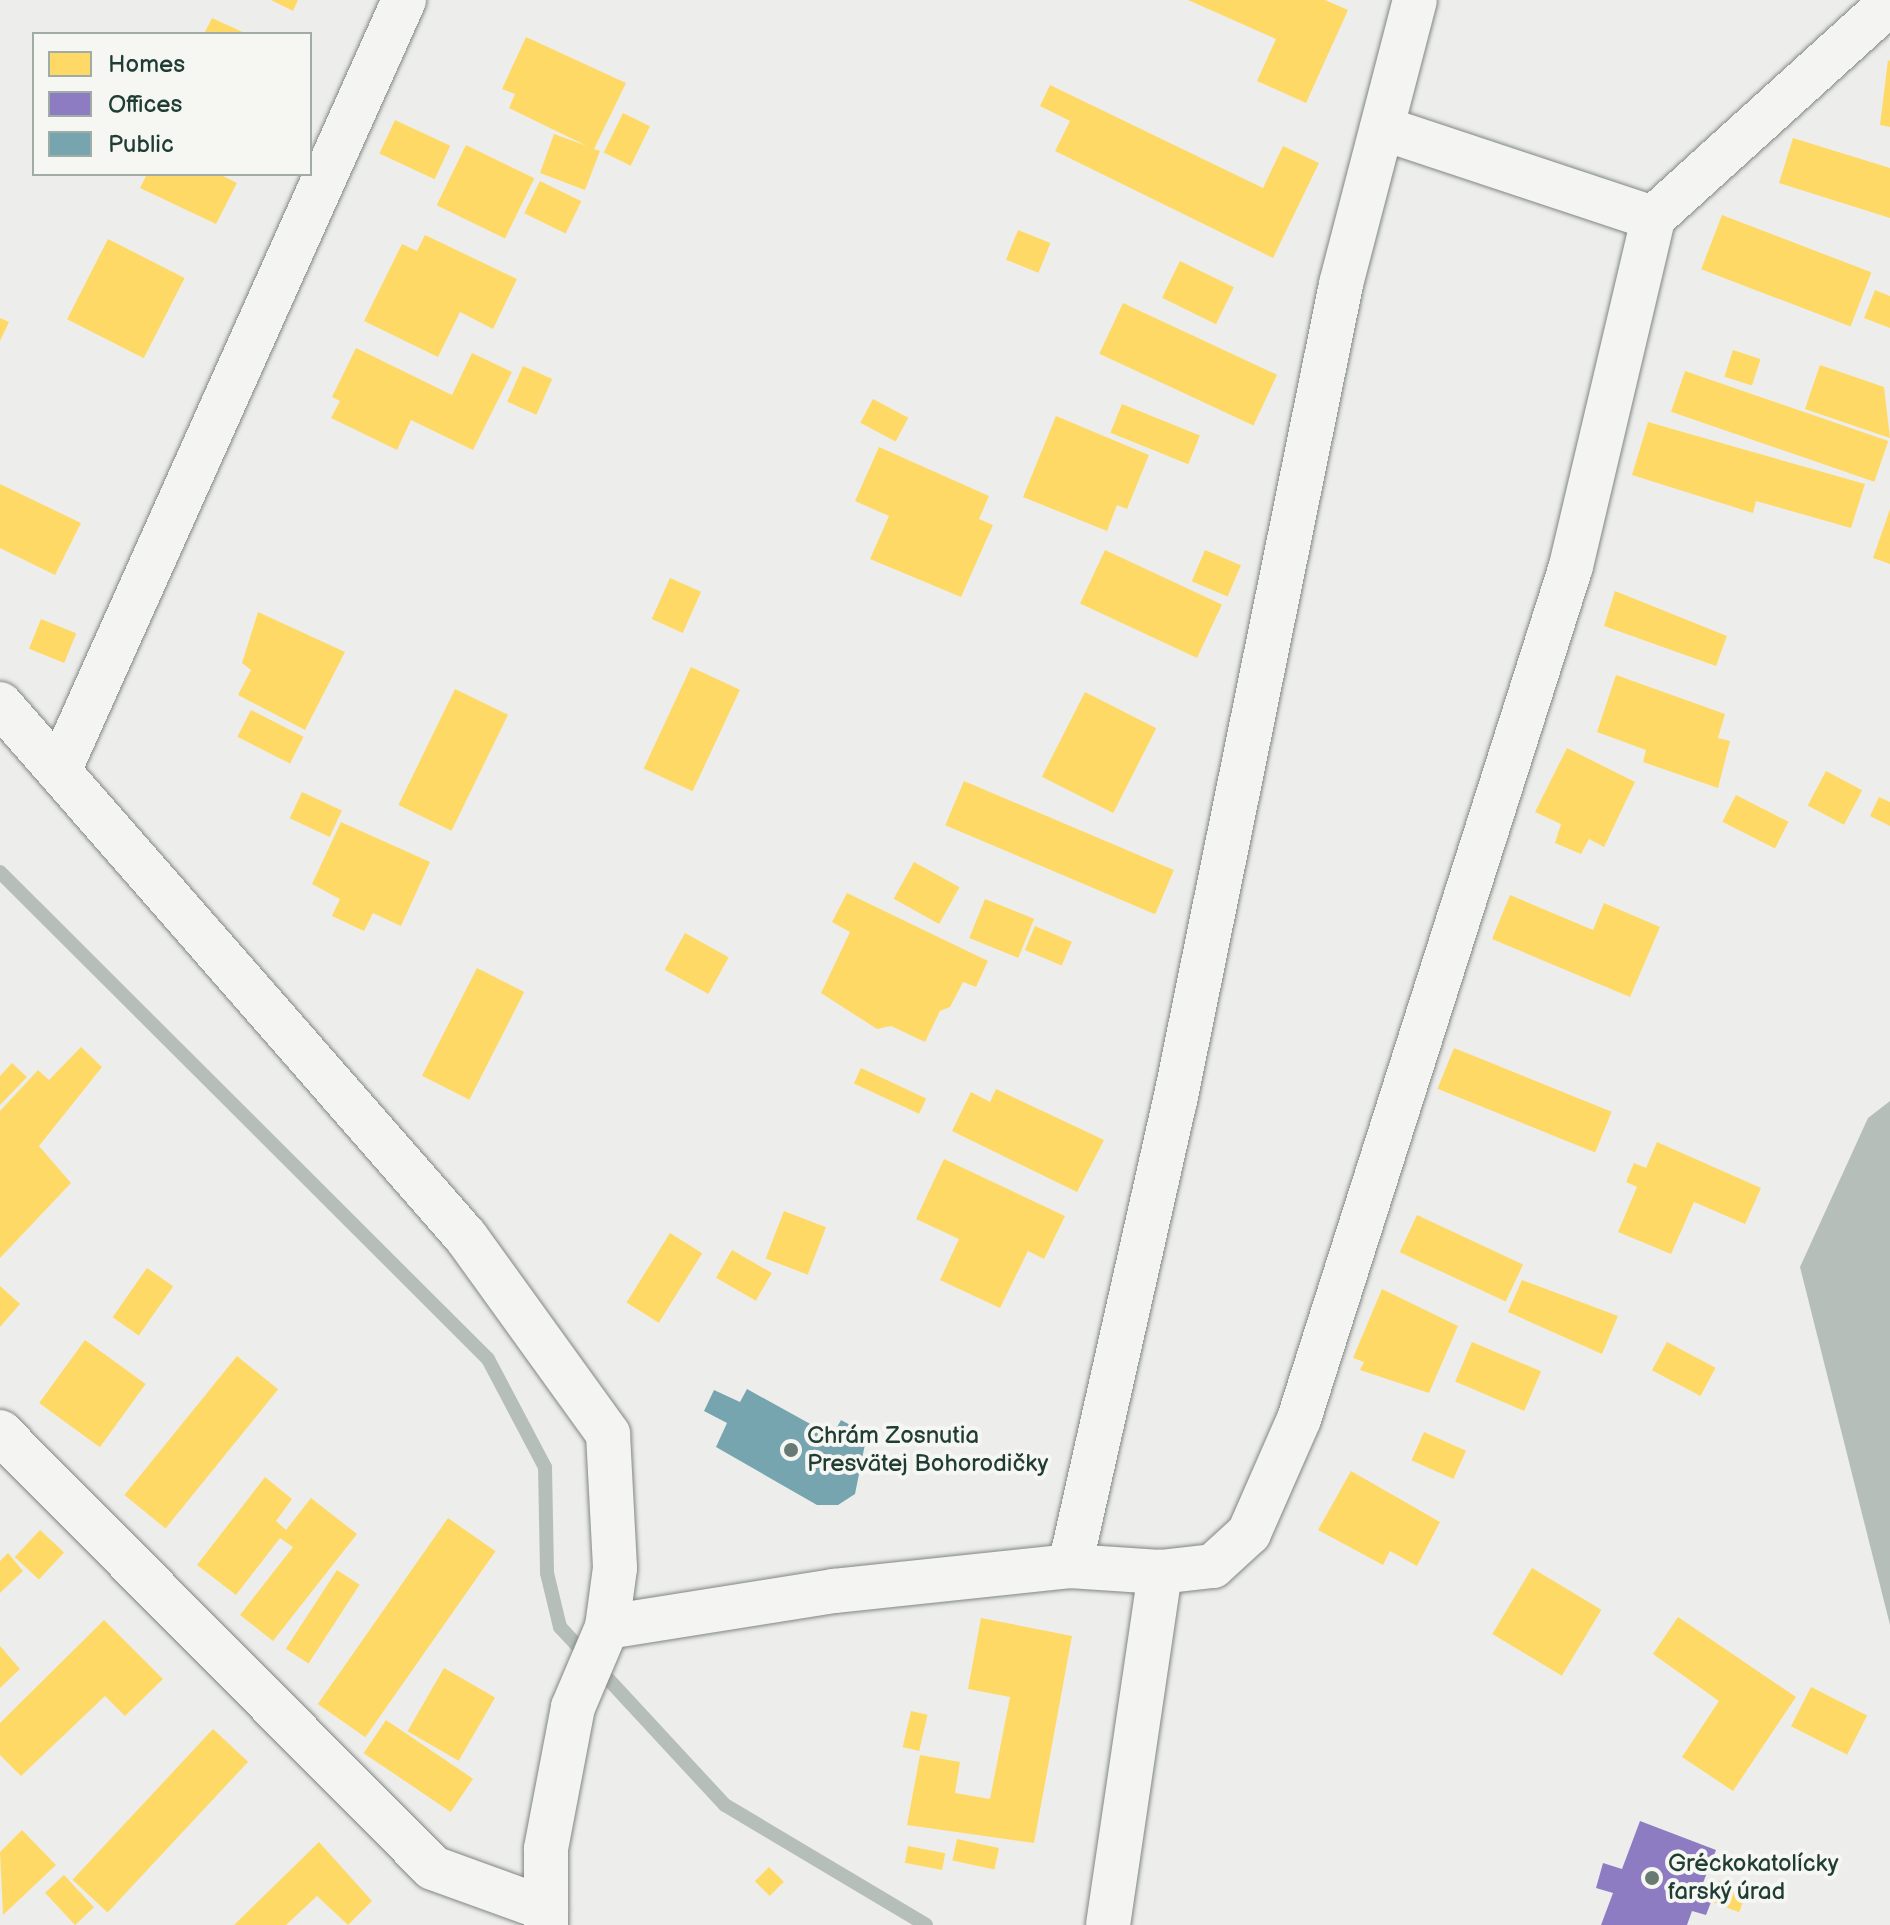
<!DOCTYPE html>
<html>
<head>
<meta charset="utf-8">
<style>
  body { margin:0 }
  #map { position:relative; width:1890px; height:1925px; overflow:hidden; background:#edeeeb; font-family:"Balsamiq Sans",sans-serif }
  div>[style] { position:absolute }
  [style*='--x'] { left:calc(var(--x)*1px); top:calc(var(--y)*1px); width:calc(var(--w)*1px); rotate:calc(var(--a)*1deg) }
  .water>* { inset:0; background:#b6beb9 }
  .homes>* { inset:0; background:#ffd966; transform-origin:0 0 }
  .offices>* { inset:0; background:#8e7cc3 }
  .public>* { inset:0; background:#76a5af }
  .stream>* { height:14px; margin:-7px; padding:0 7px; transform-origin:7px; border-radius:7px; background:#b6beb9 }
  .roads { filter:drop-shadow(0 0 2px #818784) drop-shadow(0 0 2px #818784) }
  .minor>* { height:44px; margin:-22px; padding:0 22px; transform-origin:22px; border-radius:22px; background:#f4f4f2 }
  .dots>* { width:22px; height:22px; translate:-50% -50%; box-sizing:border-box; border:4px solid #f6f6f2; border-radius:50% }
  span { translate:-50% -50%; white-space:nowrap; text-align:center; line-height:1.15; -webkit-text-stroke:8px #f6f6f2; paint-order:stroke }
  .poi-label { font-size:24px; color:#1f3d34 }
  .left { translate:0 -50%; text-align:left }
  .legend { position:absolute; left:32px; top:32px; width:280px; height:144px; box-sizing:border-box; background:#f6f6f2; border:2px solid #a0aca6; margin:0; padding:10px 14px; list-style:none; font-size:24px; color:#1f3d34 }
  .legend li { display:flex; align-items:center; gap:16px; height:40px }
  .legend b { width:40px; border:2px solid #a0aca6 }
</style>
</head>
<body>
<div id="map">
  <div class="water">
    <div style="clip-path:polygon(1890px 1101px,1890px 1625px,1800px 1267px,1868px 1118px)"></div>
  </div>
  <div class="homes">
    <div style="clip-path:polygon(271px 0,298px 0,293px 11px)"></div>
    <div style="clip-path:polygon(1188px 0,1325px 0,1348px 10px,1306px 103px,1257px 81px,1276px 39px)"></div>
    <div style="clip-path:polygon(212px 18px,247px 34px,204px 34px)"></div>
    <div style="clip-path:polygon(526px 37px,626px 83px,594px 149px,600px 151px,585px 190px,540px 173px,554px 134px,587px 146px,509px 108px,515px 94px,502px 89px)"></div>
    <div style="clip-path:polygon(1888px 60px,1890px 61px,1890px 127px,1880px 125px)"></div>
    <div style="clip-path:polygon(1050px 85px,1263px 188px,1283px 146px,1319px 163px,1273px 258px,1055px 151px,1070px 121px,1040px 106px)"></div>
    <div style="left:623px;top:113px;width:30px;height:44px;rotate:26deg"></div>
    <div style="left:395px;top:120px;width:61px;height:37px;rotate:25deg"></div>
    <div style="clip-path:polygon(1793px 138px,1890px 168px,1890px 218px,1779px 183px)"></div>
    <div style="left:466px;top:145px;width:76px;height:67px;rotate:26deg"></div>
    <div style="clip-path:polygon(147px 174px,219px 174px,237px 183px,216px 224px,140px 188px)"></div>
    <div style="left:540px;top:181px;width:46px;height:36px;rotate:26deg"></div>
    <div style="left:1722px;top:215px;width:160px;height:58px;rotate:21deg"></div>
    <div style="left:1018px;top:230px;width:35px;height:32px;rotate:22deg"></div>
    <div style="clip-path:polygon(425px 235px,517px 279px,493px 329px,460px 312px,438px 357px,364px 321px,402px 244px,417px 251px)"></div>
    <div style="left:108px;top:239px;width:86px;height:90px;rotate:27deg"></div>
    <div style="left:1180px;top:261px;width:60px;height:41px;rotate:26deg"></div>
    <div style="clip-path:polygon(1875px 290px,1890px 296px,1890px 328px,1864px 318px)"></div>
    <div style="left:1123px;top:303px;width:170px;height:56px;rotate:25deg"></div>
    <div style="clip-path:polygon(0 318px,9px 322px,0 341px)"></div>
    <div style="clip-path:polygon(356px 348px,452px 395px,472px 353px,512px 372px,473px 450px,411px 420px,397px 450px,331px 418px,340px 401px,332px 397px)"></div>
    <div style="left:1733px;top:350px;width:29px;height:28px;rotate:18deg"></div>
    <div style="clip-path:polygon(1820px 365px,1884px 387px,1890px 438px,1805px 409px)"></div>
    <div style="left:523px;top:366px;width:32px;height:39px;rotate:24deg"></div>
    <div style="left:1685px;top:371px;width:215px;height:43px;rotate:19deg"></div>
    <div style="left:873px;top:399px;width:40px;height:27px;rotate:28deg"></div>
    <div style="left:1122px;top:404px;width:84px;height:31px;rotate:22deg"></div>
    <div style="clip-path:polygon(1056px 416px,1149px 455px,1127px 509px,1117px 505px,1107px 531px,1023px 497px)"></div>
    <div style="clip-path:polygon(1648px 422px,1865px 484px,1851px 528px,1756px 501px,1753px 513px,1632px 475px)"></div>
    <div style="clip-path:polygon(879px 447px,989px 496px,979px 519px,993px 525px,961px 597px,870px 559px,889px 516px,855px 501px)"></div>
    <div style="clip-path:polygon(0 484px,81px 523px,55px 575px,0 548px)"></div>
    <div style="clip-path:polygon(1890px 509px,1890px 564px,1873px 558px)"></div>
    <div style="left:1105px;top:550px;width:129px;height:59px;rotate:25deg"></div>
    <div style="left:1205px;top:550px;width:39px;height:34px;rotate:23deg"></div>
    <div style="left:670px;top:578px;width:34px;height:45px;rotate:24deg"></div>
    <div style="clip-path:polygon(1615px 591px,1727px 636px,1716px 666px,1604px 626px)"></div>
    <div style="clip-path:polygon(258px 612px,345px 652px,305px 730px,238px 695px,251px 670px,242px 663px)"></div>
    <div style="left:41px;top:619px;width:38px;height:32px;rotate:22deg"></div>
    <div style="left:691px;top:667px;width:54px;height:112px;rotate:25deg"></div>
    <div style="clip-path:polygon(1616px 675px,1725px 714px,1718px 738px,1730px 741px,1718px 788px,1643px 762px,1646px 750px,1597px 732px)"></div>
    <div style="left:455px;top:689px;width:59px;height:129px;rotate:26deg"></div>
    <div style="left:1085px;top:692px;width:80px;height:95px;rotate:27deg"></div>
    <div style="left:251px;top:710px;width:59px;height:30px;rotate:27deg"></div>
    <div style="clip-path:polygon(1567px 748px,1635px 782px,1604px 847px,1589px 839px,1581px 854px,1555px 843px,1561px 824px,1535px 812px)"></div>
    <div style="left:1826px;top:771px;width:41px;height:39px;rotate:28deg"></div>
    <div style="left:964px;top:781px;width:228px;height:48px;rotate:23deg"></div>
    <div style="left:302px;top:792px;width:44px;height:29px;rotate:25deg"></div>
    <div style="left:1736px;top:795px;width:59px;height:30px;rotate:27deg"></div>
    <div style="clip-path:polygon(1879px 797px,1890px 802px,1890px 826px,1870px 816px)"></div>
    <div style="clip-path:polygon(341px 822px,430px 862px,401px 926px,373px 913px,364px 931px,332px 916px,340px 899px,312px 884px)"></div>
    <div style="left:914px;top:862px;width:52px;height:42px;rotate:29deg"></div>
    <div style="clip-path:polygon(847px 893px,988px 961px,976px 987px,963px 982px,950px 1007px,940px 1011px,925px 1042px,891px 1026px,877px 1029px,821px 993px,850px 932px,832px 922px)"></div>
    <div style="clip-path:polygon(1510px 895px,1593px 930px,1604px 903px,1660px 927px,1630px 997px,1492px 939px)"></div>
    <div style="left:985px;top:899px;width:53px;height:42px;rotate:22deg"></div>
    <div style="left:1035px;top:926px;width:40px;height:26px;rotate:23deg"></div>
    <div style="left:685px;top:933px;width:50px;height:42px;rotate:29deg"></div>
    <div style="left:477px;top:968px;width:53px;height:121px;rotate:27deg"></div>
    <div style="clip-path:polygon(81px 1047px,102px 1067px,39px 1146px,71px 1183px,0 1258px,0 1111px,38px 1070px,49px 1080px)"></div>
    <div style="left:1454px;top:1048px;width:170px;height:44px;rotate:22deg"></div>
    <div style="clip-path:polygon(12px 1063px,27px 1077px,0 1105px,0 1076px)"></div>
    <div style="left:861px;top:1068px;width:72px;height:17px;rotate:25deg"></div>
    <div style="clip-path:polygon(996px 1089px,1104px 1140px,1077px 1192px,952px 1131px,971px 1092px,990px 1102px)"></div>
    <div style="clip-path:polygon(1657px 1142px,1761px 1188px,1745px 1224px,1694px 1202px,1671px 1254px,1618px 1232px,1637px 1187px,1626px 1182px,1634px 1163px,1646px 1168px)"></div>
    <div style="clip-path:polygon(944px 1159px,1065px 1216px,1044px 1259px,1028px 1251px,1000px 1308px,940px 1280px,959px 1239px,916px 1219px)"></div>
    <div style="left:784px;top:1211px;width:45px;height:51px;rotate:21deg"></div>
    <div style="left:1417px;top:1215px;width:117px;height:41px;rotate:25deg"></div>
    <div style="left:670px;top:1233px;width:38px;height:82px;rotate:32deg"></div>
    <div style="left:732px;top:1250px;width:46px;height:32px;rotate:30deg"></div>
    <div style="left:147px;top:1268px;width:32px;height:60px;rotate:35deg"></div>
    <div style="clip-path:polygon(1522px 1280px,1618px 1316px,1602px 1354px,1508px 1312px)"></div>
    <div style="clip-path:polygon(0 1286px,20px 1304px,0 1327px)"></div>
    <div style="clip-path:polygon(1382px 1289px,1458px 1326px,1429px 1393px,1360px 1370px,1364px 1362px,1353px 1358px)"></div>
    <div style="left:85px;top:1340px;width:75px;height:78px;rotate:36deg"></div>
    <div style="left:1472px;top:1342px;width:75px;height:43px;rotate:23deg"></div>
    <div style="left:1667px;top:1342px;width:55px;height:32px;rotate:28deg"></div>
    <div style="left:237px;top:1356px;width:53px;height:179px;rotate:39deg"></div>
    <div style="left:1424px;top:1432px;width:46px;height:31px;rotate:24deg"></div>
    <div style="clip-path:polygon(1351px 1471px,1440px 1522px,1417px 1566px,1390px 1551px,1383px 1565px,1318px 1530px)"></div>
    <div style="clip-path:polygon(265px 1477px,292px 1499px,276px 1521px,286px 1530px,311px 1498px,357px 1534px,273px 1641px,240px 1615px,293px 1547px,280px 1538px,236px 1595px,197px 1565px)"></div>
    <div style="left:448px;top:1518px;width:58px;height:227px;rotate:35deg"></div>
    <div style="left:40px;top:1530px;width:33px;height:37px;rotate:43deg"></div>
    <div style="clip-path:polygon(8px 1553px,23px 1571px,0 1593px,0 1561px)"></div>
    <div style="left:1532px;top:1568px;width:81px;height:77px;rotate:31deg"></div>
    <div style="left:337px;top:1570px;width:27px;height:94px;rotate:33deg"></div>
    <div style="clip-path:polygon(1678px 1617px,1796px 1697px,1733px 1791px,1682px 1757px,1719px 1701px,1653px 1654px)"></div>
    <div style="clip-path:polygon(981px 1618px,1072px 1636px,1034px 1843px,907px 1825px,920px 1755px,960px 1762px,955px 1793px,990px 1799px,1010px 1697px,968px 1689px)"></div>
    <div style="clip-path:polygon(104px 1620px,163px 1679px,125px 1716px,105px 1696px,21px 1776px,0 1755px,0 1723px)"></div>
    <div style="clip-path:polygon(0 1646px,20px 1669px,0 1688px)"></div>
    <div style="left:444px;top:1668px;width:59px;height:73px;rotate:30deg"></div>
    <div style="left:1811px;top:1687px;width:63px;height:44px;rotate:27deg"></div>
    <div style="left:911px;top:1711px;width:17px;height:37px;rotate:13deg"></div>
    <div style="left:386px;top:1720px;width:105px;height:40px;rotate:34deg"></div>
    <div style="left:213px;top:1729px;width:48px;height:206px;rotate:43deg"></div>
    <div style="clip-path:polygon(22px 1830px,56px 1865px,3px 1915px,0 1852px)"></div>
    <div style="left:957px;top:1839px;width:43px;height:22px;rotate:12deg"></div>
    <div style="clip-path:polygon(319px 1842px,372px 1901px,348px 1925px,317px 1896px,286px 1925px,234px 1925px)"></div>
    <div style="left:908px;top:1846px;width:38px;height:17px;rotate:11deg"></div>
    <div style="left:769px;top:1867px;width:21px;height:20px;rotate:45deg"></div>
    <div style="left:64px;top:1875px;width:44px;height:26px;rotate:47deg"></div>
    <div style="left:1719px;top:1881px;width:30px;height:22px;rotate:21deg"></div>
  </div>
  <div class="offices">
    <div style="clip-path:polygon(1640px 1821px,1716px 1850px,1697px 1898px,1711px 1902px,1706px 1915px,1692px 1911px,1687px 1925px,1601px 1925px,1613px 1893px,1596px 1888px,1603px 1863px,1622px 1869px)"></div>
  </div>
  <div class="public">
    <div style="clip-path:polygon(747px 1389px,832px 1436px,841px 1420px,867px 1434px,855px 1494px,838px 1505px,817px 1505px,716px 1447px,727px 1423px,704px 1411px,714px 1390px,740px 1402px)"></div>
  </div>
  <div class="stream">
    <div style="--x:0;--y:872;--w:689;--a:44.94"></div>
    <div style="--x:488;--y:1359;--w:122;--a:62.2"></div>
    <div style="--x:545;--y:1467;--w:106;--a:88.9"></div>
    <div style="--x:547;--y:1573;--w:56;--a:76.5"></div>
    <div style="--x:560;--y:1627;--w:243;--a:47.2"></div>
    <div style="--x:725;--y:1805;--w:234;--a:30.8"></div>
  </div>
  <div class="roads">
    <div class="minor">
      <div style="--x:1382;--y:128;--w:286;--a:18.4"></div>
      <div style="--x:0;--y:704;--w:708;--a:48.84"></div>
      <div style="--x:466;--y:1237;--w:243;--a:54.2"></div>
      <div style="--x:608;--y:1434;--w:134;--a:87"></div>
      <div style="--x:615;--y:1568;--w:60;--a:97.7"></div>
      <div style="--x:607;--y:1627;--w:87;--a:113"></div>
      <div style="--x:573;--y:1707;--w:145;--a:100.8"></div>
      <div style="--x:546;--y:1849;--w:76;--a:90"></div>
      <div style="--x:59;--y:771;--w:845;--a:-65.89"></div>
      <div style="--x:0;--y:1432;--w:614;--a:45.2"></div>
      <div style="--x:433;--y:1868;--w:120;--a:19.9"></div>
      <div style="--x:1070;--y:1566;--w:477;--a:-77.3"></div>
      <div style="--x:1175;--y:1101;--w:834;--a:-78.51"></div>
      <div style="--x:1341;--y:284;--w:293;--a:-75.4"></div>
      <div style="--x:607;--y:1627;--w:230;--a:-9"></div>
      <div style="--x:834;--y:1591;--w:237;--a:-6"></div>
      <div style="--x:1070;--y:1566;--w:90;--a:3.8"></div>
      <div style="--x:1160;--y:1572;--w:53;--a:-6.5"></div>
      <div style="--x:1213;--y:1566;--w:49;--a:-42.5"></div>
      <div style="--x:1249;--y:1533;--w:124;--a:-66.3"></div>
      <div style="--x:1299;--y:1419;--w:895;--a:-72.31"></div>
      <div style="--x:1571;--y:566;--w:358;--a:-76.7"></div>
      <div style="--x:1653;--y:218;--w:320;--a:-42.2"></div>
      <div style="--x:1108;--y:1925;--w:357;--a:-81.6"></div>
    </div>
  </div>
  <div class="dots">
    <div style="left:791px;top:1450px;background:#677b74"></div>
    <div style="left:1652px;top:1878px;background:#677b74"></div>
  </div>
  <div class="poi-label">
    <span class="left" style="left:807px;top:1450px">Chrám Zosnutia<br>Presvätej Bohorodičky</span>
    <span class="left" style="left:1668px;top:1878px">Gréckokatolícky<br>farský úrad</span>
  </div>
  <ul class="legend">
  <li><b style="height:22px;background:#ffd966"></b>Homes</li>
  <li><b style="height:22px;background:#8e7cc3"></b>Offices</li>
  <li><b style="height:22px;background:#76a5af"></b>Public</li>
  </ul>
</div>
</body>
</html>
